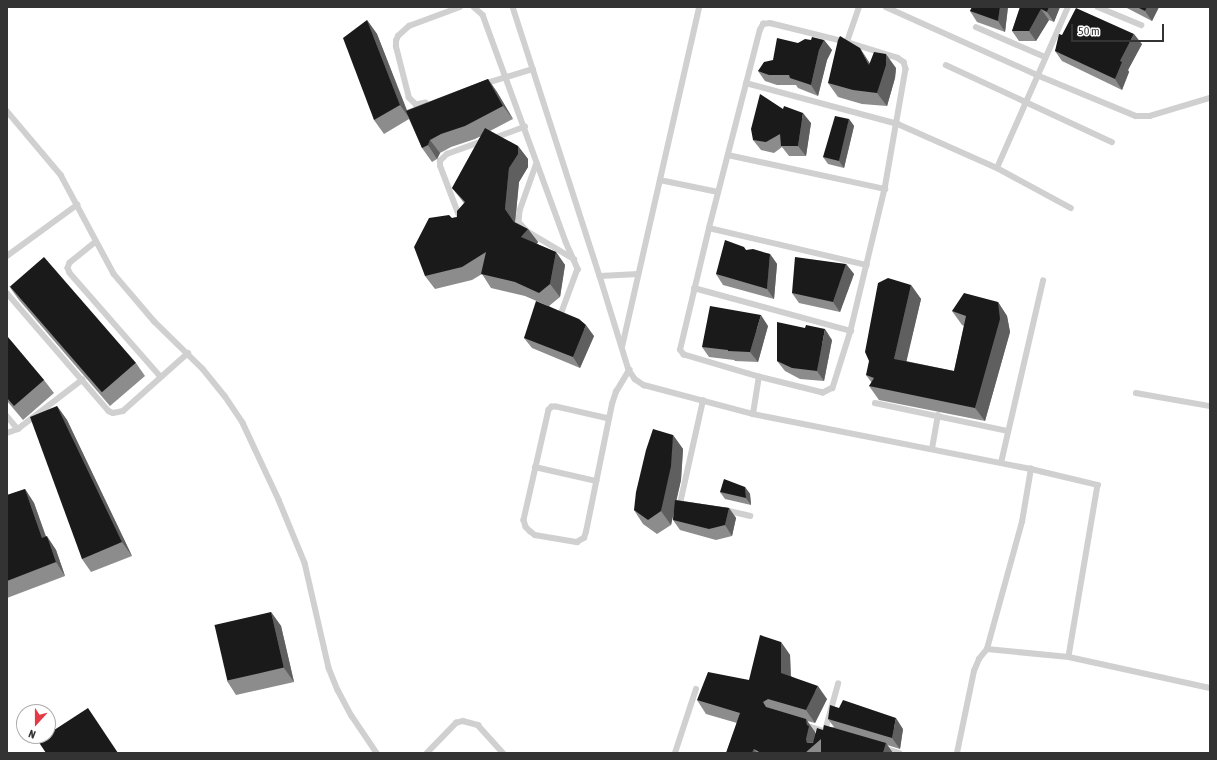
<!DOCTYPE html>
<html>
<head>
<meta charset="utf-8">
<style>
  body { margin:0 }
  #map { position:relative; width:1217px; height:760px; overflow:hidden; background:#fff; font-family:"Asap Condensed",sans-serif }
  div>[style] { position:absolute }
  [style*='--x'] { left:calc(var(--x)*1px); top:calc(var(--y)*1px); width:calc(var(--w)*1px); rotate:calc(var(--a)*1deg) }
  .lane>* { height:5.5px; margin:-2.75px; padding:0 2.75px; transform-origin:2.75px; border-radius:2.75px; background:#d0d0d0 }
  .wall>* { inset:0; background:#8c8c8c }
  .shaded-wall>* { inset:0; background:#5f5f5f }
  .building>* { inset:0; background:#1a1a1a; transform-origin:0 0 }
  span { translate:-50% -50%; white-space:nowrap; text-align:center; line-height:1.15; -webkit-text-stroke:4px #fff; paint-order:stroke }
  .frame { position:absolute; inset:0; border:8px solid #333; pointer-events:none }
  .north { position:absolute; left:16px; top:704px; width:40px; height:40px; box-sizing:border-box; background:#fff; border:1px solid #adadad; border-radius:50%; rotate:201deg; font-size:11px; font-weight:700; line-height:16px; text-align:center; color:#333 }
  .north::after { content:''; display:block; margin:auto; width:14px; height:18px; background:#e63946; clip-path:polygon(50% 0,100% 100%,50% 72%,0 100%) }
  .scale { position:absolute; left:1071px; top:24px; width:93px; height:18px; box-sizing:border-box; border:2px solid #333; border-top:0; padding-left:5px; font-size:12px; line-height:14px; white-space:nowrap; color:#333; -webkit-text-stroke:3px #fff; paint-order:stroke }
</style>
</head>
<body>
<div id="map">
  <div class="lane">
    <div style="--x:474;--y:7;--w:12;--a:42"></div>
    <div style="--x:483;--y:15;--w:242;--a:69.9"></div>
    <div style="--x:566;--y:242;--w:30;--a:66"></div>
    <div style="--x:578;--y:269;--w:49;--a:110.3"></div>
    <div style="--x:513;--y:7;--w:283;--a:72.1"></div>
    <div style="--x:600;--y:276;--w:98;--a:72.9"></div>
    <div style="--x:629;--y:370;--w:11;--a:56"></div>
    <div style="--x:635;--y:379;--w:11;--a:34"></div>
    <div style="--x:644;--y:385;--w:113;--a:14.9"></div>
    <div style="--x:753;--y:414;--w:283;--a:11.2"></div>
    <div style="--x:1031;--y:469;--w:69;--a:13.4"></div>
    <div style="--x:1098;--y:485;--w:174;--a:99.6"></div>
    <div style="--x:1069;--y:657;--w:144;--a:12.4"></div>
    <div style="--x:886;--y:7;--w:166;--a:24.2"></div>
    <div style="--x:1037;--y:75;--w:107;--a:22.5"></div>
    <div style="--x:1136;--y:116;--w:14;--a:0"></div>
    <div style="--x:1150;--y:116;--w:63;--a:-16.7"></div>
    <div style="--x:1098;--y:7;--w:47;--a:22.7"></div>
    <div style="--x:770;--y:23;--w:79;--a:13.9"></div>
    <div style="--x:847;--y:42;--w:53;--a:17.4"></div>
    <div style="--x:898;--y:58;--w:7;--a:34"></div>
    <div style="--x:904;--y:62;--w:7;--a:74"></div>
    <div style="--x:906;--y:69;--w:122;--a:99.9"></div>
    <div style="--x:885;--y:189;--w:146;--a:103.5"></div>
    <div style="--x:851;--y:331;--w:60;--a:107.5"></div>
    <div style="--x:833;--y:388;--w:11;--a:153"></div>
    <div style="--x:823;--y:393;--w:66;--a:-166"></div>
    <div style="--x:759;--y:377;--w:78;--a:-163.7"></div>
    <div style="--x:684;--y:355;--w:6;--a:-129"></div>
    <div style="--x:680;--y:350;--w:125;--a:-76.6"></div>
    <div style="--x:709;--y:228;--w:204;--a:-75.6"></div>
    <div style="--x:760;--y:30;--w:7;--a:-63"></div>
    <div style="--x:763;--y:24;--w:7;--a:-8"></div>
    <div style="--x:976;--y:27;--w:75;--a:23.5"></div>
    <div style="--x:847;--y:42;--w:37;--a:-71"></div>
    <div style="--x:946;--y:65;--w:183;--a:24.9"></div>
    <div style="--x:746;--y:83;--w:157;--a:15.1"></div>
    <div style="--x:898;--y:124;--w:108;--a:24"></div>
    <div style="--x:997;--y:168;--w:84;--a:28.4"></div>
    <div style="--x:484;--y:84;--w:51;--a:-17"></div>
    <div style="--x:426;--y:103;--w:10;--a:169"></div>
    <div style="--x:416;--y:105;--w:10;--a:-135"></div>
    <div style="--x:409;--y:98;--w:53;--a:-104.3"></div>
    <div style="--x:396;--y:47;--w:6;--a:-90"></div>
    <div style="--x:396;--y:41;--w:5;--a:-68"></div>
    <div style="--x:398;--y:36;--w:15;--a:-42"></div>
    <div style="--x:409;--y:26;--w:54;--a:-20.4"></div>
    <div style="--x:7;--y:111;--w:84;--a:49.8"></div>
    <div style="--x:61;--y:175;--w:112;--a:61.8"></div>
    <div style="--x:114;--y:274;--w:63;--a:49.5"></div>
    <div style="--x:155;--y:322;--w:67;--a:44.4"></div>
    <div style="--x:203;--y:369;--w:35;--a:51"></div>
    <div style="--x:225;--y:396;--w:32;--a:56"></div>
    <div style="--x:243;--y:423;--w:85;--a:64.9"></div>
    <div style="--x:279;--y:500;--w:68;--a:67.6"></div>
    <div style="--x:305;--y:563;--w:108;--a:77.1"></div>
    <div style="--x:329;--y:668;--w:24;--a:68"></div>
    <div style="--x:338;--y:690;--w:30;--a:62"></div>
    <div style="--x:352;--y:716;--w:45;--a:56"></div>
    <div style="--x:494;--y:138;--w:33;--a:-20"></div>
    <div style="--x:728;--y:155;--w:161;--a:12.2"></div>
    <div style="--x:537;--y:163;--w:51;--a:109.5"></div>
    <div style="--x:520;--y:211;--w:11;--a:95"></div>
    <div style="--x:519;--y:222;--w:12;--a:48"></div>
    <div style="--x:527;--y:231;--w:55;--a:30.8"></div>
    <div style="--x:997;--y:168;--w:176;--a:-66.2"></div>
    <div style="--x:660;--y:180;--w:59;--a:11.7"></div>
    <div style="--x:459;--y:216;--w:53;--a:-110.8"></div>
    <div style="--x:440;--y:166;--w:5;--a:-90"></div>
    <div style="--x:440;--y:161;--w:10;--a:-45"></div>
    <div style="--x:447;--y:154;--w:38;--a:-20"></div>
    <div style="--x:709;--y:228;--w:162;--a:13.2"></div>
    <div style="--x:96;--y:242;--w:33;--a:141"></div>
    <div style="--x:70;--y:263;--w:5;--a:112"></div>
    <div style="--x:68;--y:268;--w:5;--a:68"></div>
    <div style="--x:70;--y:273;--w:138;--a:48.8"></div>
    <div style="--x:7;--y:256;--w:87;--a:-36.1"></div>
    <div style="--x:600;--y:276;--w:38;--a:-3"></div>
    <div style="--x:694;--y:288;--w:163;--a:15.3"></div>
    <div style="--x:7;--y:293;--w:156;--a:49.2"></div>
    <div style="--x:109;--y:411;--w:4;--a:27"></div>
    <div style="--x:113;--y:413;--w:10;--a:-11"></div>
    <div style="--x:123;--y:411;--w:87;--a:-41.7"></div>
    <div style="--x:622;--y:347;--w:349;--a:-77.2"></div>
    <div style="--x:1136;--y:393;--w:75;--a:10"></div>
    <div style="--x:875;--y:403;--w:136;--a:11.9"></div>
    <div style="--x:753;--y:414;--w:37;--a:-81"></div>
    <div style="--x:7;--y:416;--w:17;--a:50"></div>
    <div style="--x:609;--y:419;--w:54;--a:-167.2"></div>
    <div style="--x:556;--y:407;--w:4;--a:180"></div>
    <div style="--x:552;--y:407;--w:4;--a:135"></div>
    <div style="--x:549;--y:410;--w:113;--a:102.8"></div>
    <div style="--x:524;--y:520;--w:7;--a:74"></div>
    <div style="--x:526;--y:527;--w:6;--a:45"></div>
    <div style="--x:530;--y:531;--w:6;--a:39"></div>
    <div style="--x:535;--y:535;--w:43;--a:9.5"></div>
    <div style="--x:577;--y:542;--w:8;--a:-30"></div>
    <div style="--x:584;--y:538;--w:6;--a:-72"></div>
    <div style="--x:586;--y:532;--w:131;--a:-78.5"></div>
    <div style="--x:612;--y:404;--w:13;--a:-72"></div>
    <div style="--x:616;--y:392;--w:26;--a:-59"></div>
    <div style="--x:7;--y:433;--w:12;--a:-20"></div>
    <div style="--x:18;--y:429;--w:81;--a:-37.4"></div>
    <div style="--x:932;--y:449;--w:34;--a:-80"></div>
    <div style="--x:1001;--y:463;--w:187;--a:-77"></div>
    <div style="--x:535;--y:467;--w:63;--a:12.9"></div>
    <div style="--x:679;--y:508;--w:110;--a:-77.4"></div>
    <div style="--x:725;--y:510;--w:26;--a:13"></div>
    <div style="--x:987;--y:649;--w:132;--a:-74.6"></div>
    <div style="--x:1022;--y:522;--w:54;--a:-80.4"></div>
    <div style="--x:805;--y:725;--w:19;--a:18"></div>
    <div style="--x:825;--y:731;--w:49;--a:-74.5"></div>
    <div style="--x:886;--y:749;--w:14;--a:17"></div>
    <div style="--x:427;--y:753;--w:42;--a:-46"></div>
    <div style="--x:456;--y:723;--w:7;--a:-16"></div>
    <div style="--x:463;--y:721;--w:16;--a:15"></div>
    <div style="--x:478;--y:725;--w:38;--a:48"></div>
    <div style="--x:675;--y:753;--w:67;--a:-71.8"></div>
    <div style="--x:957;--y:753;--w:84;--a:-78.3"></div>
    <div style="--x:974;--y:671;--w:13;--a:-67"></div>
    <div style="--x:979;--y:659;--w:13;--a:-51"></div>
    <div style="--x:987;--y:649;--w:82;--a:5.6"></div>
  </div>
  <div class="wall">
    <div style="clip-path:polygon(972px 7px,1008px 7px,1005px 32px,977px 22px,970px 11px)"></div>
    <div style="clip-path:polygon(1020px 7px,1060px 7px,1054px 22px,1049px 20px,1036px 41px,1019px 41px,1012px 31px)"></div>
    <div style="clip-path:polygon(1125px 7px,1159px 7px,1152px 21px)"></div>
    <div style="clip-path:polygon(367px 20px,377px 34px,407px 110px,488px 79px,497px 92px,513px 119px,490px 131px,518px 146px,528px 159px,528px 167px,519px 182px,515px 222px,528px 229px,538px 242px,537px 244px,556px 252px,565px 265px,560px 297px,549px 306px,594px 336px,580px 368px,532px 348px,524px 338px,548px 306px,525px 296px,491px 288px,482px 274px,472px 280px,435px 289px,425px 276px,452px 218px,457px 217px,464px 203px,452px 188px,481px 136px,475px 139px,451px 147px,440px 153px,437px 159px,432px 162px,422px 148px,409px 119px,384px 134px,374px 120px)"></div>
    <div style="clip-path:polygon(1062px 35px,1142px 44px,1128px 70px,1129px 72px,1122px 90px,1062px 61px,1055px 51px)"></div>
    <div style="clip-path:polygon(811px 40px,824px 40px,832px 50px,827px 60px,818px 96px,798px 88px,796px 85px,777px 85px,765px 81px,758px 71px,798px 43px)"></div>
    <div style="clip-path:polygon(870px 63px,896px 68px,895px 78px,887px 106px,862px 104px,838px 97px,828px 83px)"></div>
    <div style="clip-path:polygon(783px 109px,811px 123px,806px 156px,789px 156px,782px 147px,774px 153px,761px 150px,753px 140px)"></div>
    <div style="clip-path:polygon(849px 119px,854px 126px,844px 168px,828px 164px,823px 157px)"></div>
    <div style="clip-path:polygon(746px 250px,770px 254px,777px 264px,774px 299px,723px 285px,716px 274px)"></div>
    <div style="clip-path:polygon(846px 264px,854px 274px,840px 312px,799px 303px,792px 293px)"></div>
    <div style="clip-path:polygon(911px 285px,921px 299px,906px 361px,954px 371px,964px 326px,962px 325px,952px 311px,998px 302px,1007px 316px,1010px 332px,985px 421px,879px 400px,869px 386px,872px 383px,866px 375px)"></div>
    <div style="clip-path:polygon(9px 286px,136px 363px,145px 376px,110px 406px,19px 300px)"></div>
    <div style="clip-path:polygon(768px 326px,758px 362px,735px 361px,734px 360px,709px 357px,702px 347px)"></div>
    <div style="clip-path:polygon(7px 336px,44px 380px,54px 393px,23px 420px,7px 401px)"></div>
    <div style="clip-path:polygon(832px 340px,824px 381px,800px 379px,785px 371px,777px 361px)"></div>
    <div style="clip-path:polygon(57px 406px,67px 420px,132px 556px,91px 572px,82px 559px)"></div>
    <div style="clip-path:polygon(673px 435px,683px 449px,681px 480px,676px 500px,729px 508px,736px 518px,732px 536px,716px 540px,680px 530px,673px 520px,674px 511px,671px 525px,657px 534px,643px 524px,634px 510px)"></div>
    <div style="clip-path:polygon(745px 487px,750px 494px,751px 505px,725px 499px,720px 492px)"></div>
    <div style="clip-path:polygon(25px 489px,34px 503px,46px 536px,56px 550px,65px 576px,7px 598px,7px 495px)"></div>
    <div style="clip-path:polygon(271px 612px,281px 626px,294px 682px,236px 695px,227px 681px)"></div>
    <div style="clip-path:polygon(781px 642px,790px 655px,791px 676px,827px 699px,815px 723px,807px 721px,815px 732px,816px 734px,823px 730px,834px 727px,828px 719px,903px 729px,900px 749px,887px 745px,893px 753px,726px 753px,737px 723px,706px 714px,697px 700px,749px 680px)"></div>
  </div>
  <div class="shaded-wall">
    <div style="clip-path:polygon(1000px 7px,1008px 7px,1005px 32px,998px 21px)"></div>
    <div style="clip-path:polygon(1049px 7px,1060px 7px,1054px 22px,1047px 12px)"></div>
    <div style="clip-path:polygon(1147px 7px,1159px 7px,1152px 21px,1145px 11px)"></div>
    <div style="clip-path:polygon(1041px 9px,1049px 20px,1036px 41px,1029px 31px)"></div>
    <div style="clip-path:polygon(367px 20px,377px 34px,410px 119px,400px 105px)"></div>
    <div style="clip-path:polygon(1134px 34px,1142px 44px,1128px 70px,1129px 72px,1122px 90px,1115px 79px,1120px 61px)"></div>
    <div style="clip-path:polygon(824px 40px,832px 50px,827px 60px,818px 96px,811px 85px,819px 50px)"></div>
    <div style="clip-path:polygon(860px 48px,869px 62px,879px 79px,869px 65px)"></div>
    <div style="clip-path:polygon(886px 54px,896px 68px,895px 78px,887px 106px,877px 93px)"></div>
    <div style="clip-path:polygon(488px 79px,497px 92px,513px 119px,503px 106px)"></div>
    <div style="clip-path:polygon(803px 113px,811px 123px,806px 156px,798px 146px)"></div>
    <div style="clip-path:polygon(849px 119px,854px 126px,844px 168px,839px 161px)"></div>
    <div style="clip-path:polygon(430px 140px,440px 153px,437px 159px,428px 145px)"></div>
    <div style="clip-path:polygon(518px 146px,528px 159px,528px 167px,519px 182px,515px 223px,505px 209px,509px 168px)"></div>
    <div style="clip-path:polygon(528px 229px,538px 242px,531px 251px,521px 237px)"></div>
    <div style="clip-path:polygon(556px 252px,565px 265px,560px 297px,550px 284px)"></div>
    <div style="clip-path:polygon(770px 254px,777px 264px,774px 299px,767px 289px)"></div>
    <div style="clip-path:polygon(846px 264px,854px 274px,840px 312px,833px 302px)"></div>
    <div style="clip-path:polygon(911px 285px,921px 299px,904px 372px,894px 359px)"></div>
    <div style="clip-path:polygon(998px 302px,1007px 316px,1010px 332px,985px 421px,975px 408px)"></div>
    <div style="clip-path:polygon(761px 315px,768px 326px,758px 362px,750px 352px)"></div>
    <div style="clip-path:polygon(586px 325px,594px 336px,580px 368px,573px 357px)"></div>
    <div style="clip-path:polygon(825px 329px,832px 340px,824px 381px,817px 371px)"></div>
    <div style="clip-path:polygon(57px 406px,67px 420px,132px 556px,122px 542px)"></div>
    <div style="clip-path:polygon(673px 435px,683px 449px,681px 480px,671px 525px,661px 511px)"></div>
    <div style="clip-path:polygon(745px 487px,750px 494px,751px 505px,746px 498px)"></div>
    <div style="clip-path:polygon(25px 489px,34px 503px,51px 552px,42px 538px)"></div>
    <div style="clip-path:polygon(729px 508px,736px 518px,732px 536px,725px 525px)"></div>
    <div style="clip-path:polygon(47px 536px,56px 550px,65px 576px,56px 562px)"></div>
    <div style="clip-path:polygon(271px 612px,281px 626px,294px 682px,284px 668px)"></div>
    <div style="clip-path:polygon(781px 642px,790px 655px,791px 686px,781px 673px)"></div>
    <div style="clip-path:polygon(818px 686px,827px 699px,815px 723px,806px 710px)"></div>
    <div style="clip-path:polygon(896px 718px,903px 729px,900px 749px,892px 738px)"></div>
    <div style="clip-path:polygon(806px 719px,815px 732px,818px 742px,807px 743px,806px 739px,807px 725px)"></div>
    <div style="clip-path:polygon(886px 743px,893px 753px,883px 753px)"></div>
    <div style="clip-path:polygon(754px 749px,757px 753px,752px 753px)"></div>
  </div>
  <div class="building">
    <div style="clip-path:polygon(972px 7px,1000px 7px,998px 21px,970px 11px)"></div>
    <div style="clip-path:polygon(1020px 7px,1049px 7px,1047px 12px,1041px 9px,1029px 31px,1012px 31px)"></div>
    <div style="clip-path:polygon(1137px 7px,1147px 7px,1145px 11px)"></div>
    <div style="clip-path:polygon(1076px 8px,1134px 34px,1120px 61px,1122px 62px,1115px 79px,1055px 51px,1059px 34px,1062px 35px)"></div>
    <div style="clip-path:polygon(367px 20px,400px 105px,374px 120px,343px 38px)"></div>
    <div style="clip-path:polygon(840px 36px,860px 48px,869px 65px,874px 52px,886px 54px,886px 65px,877px 93px,853px 90px,828px 83px,838px 40px)"></div>
    <div style="clip-path:polygon(812px 37px,824px 40px,819px 50px,811px 85px,790px 78px,789px 75px,769px 75px,758px 71px,764px 62px,773px 60px,777px 38px,798px 43px,805px 39px,811px 40px)"></div>
    <div style="clip-path:polygon(488px 79px,503px 106px,465px 126px,441px 134px,430px 140px,428px 145px,422px 148px,406px 111px)"></div>
    <div style="clip-path:polygon(760px 94px,783px 109px,784px 106px,803px 113px,798px 146px,781px 146px,780px 134px,766px 142px,753px 140px,751px 129px)"></div>
    <div style="clip-path:polygon(835px 116px,849px 119px,839px 161px,823px 157px)"></div>
    <div style="clip-path:polygon(485px 128px,518px 146px,518px 154px,509px 168px,505px 209px,514px 222px,528px 229px,521px 237px,556px 252px,550px 284px,539px 293px,515px 282px,481px 274px,486px 252px,462px 267px,425px 276px,414px 247px,429px 218px,449px 215px,452px 218px,457px 217px,457px 211px,465px 202px,452px 188px)"></div>
    <div style="clip-path:polygon(725px 240px,744px 247px,746px 250px,753px 249px,770px 254px,767px 289px,716px 274px)"></div>
    <div style="left:44px;top:257px;width:140px;height:45px;rotate:49deg"></div>
    <div style="clip-path:polygon(795px 257px,846px 264px,833px 302px,792px 293px)"></div>
    <div style="clip-path:polygon(888px 278px,911px 285px,894px 359px,954px 371px,966px 316px,952px 311px,964px 293px,998px 302px,1000px 319px,975px 408px,869px 386px,874px 378px,866px 375px,869px 361px,865px 352px,878px 283px)"></div>
    <div style="clip-path:polygon(536px 301px,579px 319px,586px 325px,573px 357px,524px 338px)"></div>
    <div style="clip-path:polygon(710px 306px,761px 315px,750px 352px,728px 351px,728px 350px,702px 347px)"></div>
    <div style="clip-path:polygon(777px 322px,805px 328px,806px 325px,825px 329px,817px 371px,792px 368px,777px 361px)"></div>
    <div style="clip-path:polygon(7px 336px,44px 380px,14px 406px,7px 398px)"></div>
    <div style="clip-path:polygon(57px 406px,122px 542px,82px 559px,30px 417px)"></div>
    <div style="clip-path:polygon(653px 429px,673px 435px,671px 466px,661px 511px,648px 520px,634px 510px,636px 492px,646px 450px)"></div>
    <div style="clip-path:polygon(724px 479px,745px 487px,746px 498px,720px 492px)"></div>
    <div style="clip-path:polygon(25px 489px,42px 538px,47px 536px,56px 562px,7px 581px,7px 495px)"></div>
    <div style="clip-path:polygon(675px 500px,729px 508px,725px 525px,709px 529px,673px 520px)"></div>
    <div style="left:271px;top:612px;width:57px;height:58px;rotate:77deg"></div>
    <div style="clip-path:polygon(760px 635px,781px 642px,781px 673px,818px 686px,806px 710px,768px 699px,763px 702px,766px 707px,806px 719px,807px 725px,809px 726px,806px 739px,807px 743px,813px 743px,817px 728px,823px 730px,824px 725px,886px 743px,883px 753px,821px 753px,821px 739px,805px 753px,761px 753px,754px 749px,752px 753px,726px 753px,740px 713px,697px 700px,708px 672px,749px 680px)"></div>
    <div style="clip-path:polygon(843px 700px,896px 718px,892px 738px,828px 719px,830px 705px,839px 708px)"></div>
    <div style="clip-path:polygon(88px 708px,118px 753px,46px 753px,38px 741px,45px 736px,48px 736px,48px 734px)"></div>
  </div>
  <div class="frame"></div>
  <div class="north">N</div>
  <div class="scale">50 m</div>
</div>
</body>
</html>
